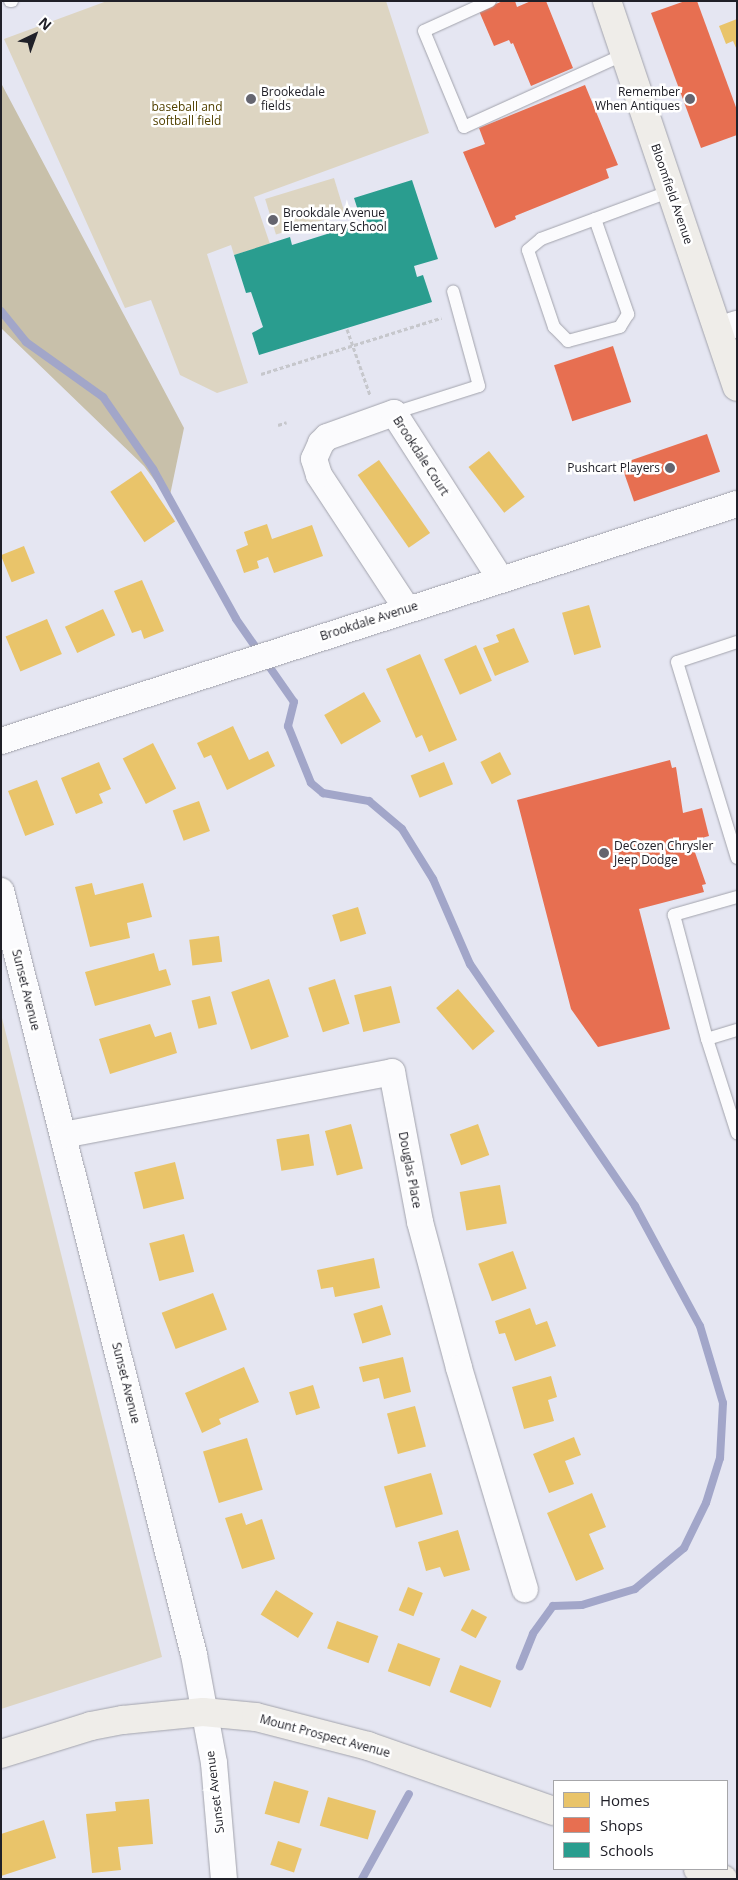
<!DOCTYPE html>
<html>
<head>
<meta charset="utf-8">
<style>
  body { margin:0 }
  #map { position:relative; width:738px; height:1880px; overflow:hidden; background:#e5e6f2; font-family:"Open Sans",sans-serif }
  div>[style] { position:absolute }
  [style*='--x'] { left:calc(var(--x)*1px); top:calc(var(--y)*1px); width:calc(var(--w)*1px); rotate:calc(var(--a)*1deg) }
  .green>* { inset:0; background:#ddd5c2; transform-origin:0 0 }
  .forest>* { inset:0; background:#c8c0aa }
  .homes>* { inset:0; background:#e9c46a; transform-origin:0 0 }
  .shops>* { inset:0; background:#e76f51; transform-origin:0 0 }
  .schools>* { inset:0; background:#2a9d8f }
  .stream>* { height:8px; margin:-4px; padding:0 4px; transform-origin:4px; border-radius:4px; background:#a2a6c9 }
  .path>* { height:3px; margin-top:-1.5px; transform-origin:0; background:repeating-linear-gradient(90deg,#c6c7cc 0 4px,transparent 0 6.5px) }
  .roads { filter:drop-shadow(0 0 1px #a2a3ac) drop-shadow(0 0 1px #a2a3ac) }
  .service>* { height:12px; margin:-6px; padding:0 6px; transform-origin:6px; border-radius:6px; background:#fbfbfd }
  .minor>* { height:26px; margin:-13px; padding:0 13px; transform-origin:13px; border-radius:13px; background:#fbfbfd }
  .primary>* { height:28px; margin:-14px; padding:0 14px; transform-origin:14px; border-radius:14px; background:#efede9 }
  .dots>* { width:14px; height:14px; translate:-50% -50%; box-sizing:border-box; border:2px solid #fff; border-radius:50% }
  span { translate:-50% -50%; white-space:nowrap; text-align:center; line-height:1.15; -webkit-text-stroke:5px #fff; paint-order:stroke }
  .poi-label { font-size:12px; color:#202028 }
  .left { translate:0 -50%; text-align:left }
  .right { translate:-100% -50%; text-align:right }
  .park-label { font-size:12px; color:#524100 }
  .street-label { font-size:12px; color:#202028 }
  .frame { position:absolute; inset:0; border:2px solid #202028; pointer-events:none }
  .legend { position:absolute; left:553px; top:1780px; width:175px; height:90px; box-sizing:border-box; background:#fff; border:1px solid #a6a6a9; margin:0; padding:6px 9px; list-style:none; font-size:15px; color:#202028 }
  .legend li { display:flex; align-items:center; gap:10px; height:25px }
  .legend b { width:25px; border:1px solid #a6a6a9 }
  .north { position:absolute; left:10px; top:10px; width:50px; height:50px; -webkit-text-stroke:4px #fff; paint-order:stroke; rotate:42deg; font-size:14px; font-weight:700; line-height:20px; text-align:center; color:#202028 }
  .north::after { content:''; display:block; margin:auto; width:18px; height:22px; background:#202028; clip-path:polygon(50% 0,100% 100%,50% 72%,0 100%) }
</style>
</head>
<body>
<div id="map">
  <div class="green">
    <div style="clip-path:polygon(107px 1px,386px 1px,429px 133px,254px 197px,270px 244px,234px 255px,231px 245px,207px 254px,248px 383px,217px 393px,180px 375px,151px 300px,125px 308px,4px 39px)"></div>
    <div style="left:334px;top:178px;width:37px;height:72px;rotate:73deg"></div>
    <div style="clip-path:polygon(1px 1014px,162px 1657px,1px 1709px)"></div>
  </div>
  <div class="forest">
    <div style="clip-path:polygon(1px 83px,184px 428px,169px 500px,144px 466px,1px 328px)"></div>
  </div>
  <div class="homes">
    <div style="clip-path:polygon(737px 19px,737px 50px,733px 41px,726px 44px,719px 26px)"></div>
    <div style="left:489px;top:451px;width:58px;height:26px;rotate:52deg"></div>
    <div style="left:379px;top:460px;width:89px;height:26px;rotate:55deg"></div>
    <div style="left:141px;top:471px;width:61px;height:37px;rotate:56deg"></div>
    <div style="clip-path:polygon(267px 524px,272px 539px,312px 525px,323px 556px,274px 573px,268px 557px,257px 561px,259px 568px,244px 573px,236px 550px,248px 545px,244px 532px)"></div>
    <div style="left:24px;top:546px;width:29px;height:25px;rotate:68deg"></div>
    <div style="clip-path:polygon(142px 580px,164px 631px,144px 639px,141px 630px,132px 633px,114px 591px)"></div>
    <div style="left:589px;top:605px;width:44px;height:28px;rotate:74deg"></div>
    <div style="left:103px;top:609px;width:29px;height:42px;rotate:65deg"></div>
    <div style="left:47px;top:619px;width:38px;height:45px;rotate:67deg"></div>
    <div style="clip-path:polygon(514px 628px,529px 662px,495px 676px,483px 648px,499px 642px,496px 635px)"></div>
    <div style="left:476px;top:645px;width:39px;height:35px;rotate:66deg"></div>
    <div style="clip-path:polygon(420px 654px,457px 740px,429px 752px,422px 735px,416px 738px,386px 669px)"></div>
    <div style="left:364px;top:692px;width:34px;height:46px;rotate:60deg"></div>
    <div style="clip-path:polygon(233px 726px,249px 760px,268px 751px,275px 766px,227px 790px,211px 755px,204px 758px,197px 743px)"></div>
    <div style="left:153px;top:743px;width:51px;height:34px;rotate:63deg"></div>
    <div style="left:500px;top:752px;width:25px;height:22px;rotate:63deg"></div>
    <div style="clip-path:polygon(99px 762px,111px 789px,99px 794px,103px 803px,76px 814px,61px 778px)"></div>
    <div style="left:444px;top:762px;width:24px;height:36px;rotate:68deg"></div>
    <div style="left:37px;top:780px;width:48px;height:31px;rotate:69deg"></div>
    <div style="left:199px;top:801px;width:32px;height:28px;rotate:70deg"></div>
    <div style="clip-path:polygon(92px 883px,95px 895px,143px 883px,152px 917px,127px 923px,130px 938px,90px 947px,75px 887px)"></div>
    <div style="left:358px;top:907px;width:28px;height:27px;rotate:73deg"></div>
    <div style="left:219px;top:936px;width:26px;height:30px;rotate:83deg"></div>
    <div style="clip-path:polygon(154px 953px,159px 971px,166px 969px,171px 985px,95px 1006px,85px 972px)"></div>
    <div style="left:269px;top:979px;width:61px;height:40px;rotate:71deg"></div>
    <div style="left:335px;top:979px;width:47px;height:28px;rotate:72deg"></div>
    <div style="left:391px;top:986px;width:38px;height:38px;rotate:76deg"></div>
    <div style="left:458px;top:989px;width:56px;height:29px;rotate:49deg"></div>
    <div style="left:210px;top:996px;width:29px;height:19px;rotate:76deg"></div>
    <div style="clip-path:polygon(150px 1024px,155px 1037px,171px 1032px,177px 1053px,110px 1074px,99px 1039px)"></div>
    <div style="left:351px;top:1124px;width:46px;height:27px;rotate:75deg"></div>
    <div style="left:478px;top:1124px;width:33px;height:30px;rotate:70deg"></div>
    <div style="left:309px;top:1134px;width:32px;height:33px;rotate:81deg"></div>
    <div style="left:175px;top:1162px;width:38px;height:42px;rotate:76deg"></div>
    <div style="left:500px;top:1185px;width:39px;height:41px;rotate:80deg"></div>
    <div style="left:184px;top:1234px;width:39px;height:36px;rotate:75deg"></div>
    <div style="left:513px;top:1251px;width:40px;height:37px;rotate:70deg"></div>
    <div style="clip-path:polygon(374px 1258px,380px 1288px,335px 1297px,333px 1287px,321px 1289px,317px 1270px)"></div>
    <div style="left:213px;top:1293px;width:39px;height:55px;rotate:69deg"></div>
    <div style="left:382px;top:1305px;width:31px;height:30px;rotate:73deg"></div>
    <div style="clip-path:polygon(530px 1308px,536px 1325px,547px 1321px,556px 1346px,515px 1361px,505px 1333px,499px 1334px,495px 1321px)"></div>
    <div style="clip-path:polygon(403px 1357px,411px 1392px,384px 1399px,379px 1378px,363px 1382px,359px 1367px)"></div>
    <div style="clip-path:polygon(244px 1367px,259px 1402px,219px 1419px,221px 1424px,202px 1433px,185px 1393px)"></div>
    <div style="clip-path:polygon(551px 1376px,557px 1397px,548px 1400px,554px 1421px,524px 1429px,512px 1387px)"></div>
    <div style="left:313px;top:1385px;width:24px;height:25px;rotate:73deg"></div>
    <div style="left:415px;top:1406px;width:42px;height:29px;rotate:75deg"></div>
    <div style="clip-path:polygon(574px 1437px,581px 1455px,565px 1461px,574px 1484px,549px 1493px,533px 1454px)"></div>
    <div style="left:247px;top:1438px;width:54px;height:46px;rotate:73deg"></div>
    <div style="left:431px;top:1473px;width:43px;height:49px;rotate:74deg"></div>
    <div style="clip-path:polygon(592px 1493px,606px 1527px,589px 1534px,604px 1569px,576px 1581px,547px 1513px)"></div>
    <div style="clip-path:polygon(242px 1513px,246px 1525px,262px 1519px,275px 1559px,242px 1569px,225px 1518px)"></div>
    <div style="clip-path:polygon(458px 1530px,470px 1570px,444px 1577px,440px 1567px,426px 1571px,418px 1542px)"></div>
    <div style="left:408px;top:1587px;width:16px;height:25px;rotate:22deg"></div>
    <div style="left:276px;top:1590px;width:44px;height:29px;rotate:32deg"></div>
    <div style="left:472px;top:1609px;width:17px;height:24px;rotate:28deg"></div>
    <div style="left:337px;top:1621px;width:44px;height:29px;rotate:20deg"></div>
    <div style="left:398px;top:1643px;width:45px;height:30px;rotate:20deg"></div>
    <div style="left:460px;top:1665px;width:44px;height:29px;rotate:21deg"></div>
    <div style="left:274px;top:1781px;width:36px;height:34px;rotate:16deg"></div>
    <div style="left:328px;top:1797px;width:50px;height:30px;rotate:16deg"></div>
    <div style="clip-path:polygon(149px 1799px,153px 1844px,118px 1847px,121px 1870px,92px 1873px,86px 1814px,116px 1811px,115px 1802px)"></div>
    <div style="clip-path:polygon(44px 1820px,56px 1858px,1px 1876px,1px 1834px)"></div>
    <div style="left:278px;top:1841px;width:25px;height:25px;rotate:18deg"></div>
  </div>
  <div class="shops">
    <div style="clip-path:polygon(503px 1px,515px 1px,517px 7px,531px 1px,546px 1px,573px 68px,531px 86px,513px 43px,511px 44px,509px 40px,494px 46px,479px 11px)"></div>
    <div style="clip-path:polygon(685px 1px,697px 1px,737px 110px,737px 135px,701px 148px,651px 13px)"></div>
    <div style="clip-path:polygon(585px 85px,618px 165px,606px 169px,609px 178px,515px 216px,516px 219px,495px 228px,463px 152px,485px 144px,479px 128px)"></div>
    <div style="left:613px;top:346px;width:59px;height:62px;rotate:72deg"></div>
    <div style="left:707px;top:434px;width:40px;height:91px;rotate:71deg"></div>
    <div style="clip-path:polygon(670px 760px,672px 768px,676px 767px,683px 813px,702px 808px,709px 836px,691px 841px,706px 884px,702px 885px,704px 892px,639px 909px,670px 1029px,598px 1047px,571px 1009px,517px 800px)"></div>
  </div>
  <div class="schools">
    <div style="clip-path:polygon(412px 180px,438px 259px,414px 266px,417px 277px,423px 275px,432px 302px,259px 355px,252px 333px,263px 327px,251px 292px,246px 293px,234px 255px,290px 237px,292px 245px,362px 223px,354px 198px)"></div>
  </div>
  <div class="stream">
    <div style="--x:1;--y:311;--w:40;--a:51"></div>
    <div style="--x:26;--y:342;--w:95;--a:35.5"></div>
    <div style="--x:103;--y:397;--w:88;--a:55.2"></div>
    <div style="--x:153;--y:469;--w:171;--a:61"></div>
    <div style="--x:236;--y:619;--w:101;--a:55.1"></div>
    <div style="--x:294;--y:702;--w:25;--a:104"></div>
    <div style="--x:288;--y:726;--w:61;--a:68"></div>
    <div style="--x:311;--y:783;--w:16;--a:40"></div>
    <div style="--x:323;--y:793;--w:47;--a:9.9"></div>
    <div style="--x:369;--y:801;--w:43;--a:40.3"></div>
    <div style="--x:402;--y:829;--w:59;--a:58.2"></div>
    <div style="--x:433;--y:879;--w:93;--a:66.5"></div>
    <div style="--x:470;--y:964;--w:293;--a:55.7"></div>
    <div style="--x:635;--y:1206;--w:136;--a:61.6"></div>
    <div style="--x:700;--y:1326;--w:80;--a:73.4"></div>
    <div style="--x:723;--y:1403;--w:55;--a:93.1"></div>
    <div style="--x:720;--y:1458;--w:47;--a:107.3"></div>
    <div style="--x:706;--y:1503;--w:50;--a:116.1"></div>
    <div style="--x:684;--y:1548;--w:64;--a:140.1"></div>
    <div style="--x:635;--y:1589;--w:55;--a:163.2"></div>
    <div style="--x:582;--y:1605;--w:29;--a:178"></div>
    <div style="--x:553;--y:1606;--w:34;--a:126"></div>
    <div style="--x:533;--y:1634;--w:35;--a:112"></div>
    <div style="--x:362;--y:1879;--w:97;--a:-61.1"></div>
  </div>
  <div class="path">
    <div style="--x:347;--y:329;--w:70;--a:70.8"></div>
    <div style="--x:261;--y:374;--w:189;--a:-17.3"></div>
    <div style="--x:278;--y:425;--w:9;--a:-18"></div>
  </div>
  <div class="roads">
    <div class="service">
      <div style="--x:10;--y:1;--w:2;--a:0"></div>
      <div style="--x:490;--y:1;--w:72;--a:155.6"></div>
      <div style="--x:424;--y:31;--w:104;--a:67.4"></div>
      <div style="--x:464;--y:127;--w:177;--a:-24.4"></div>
      <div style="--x:595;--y:219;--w:101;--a:70.8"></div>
      <div style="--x:628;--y:314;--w:15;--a:122"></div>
      <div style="--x:620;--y:327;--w:54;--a:164.9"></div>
      <div style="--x:568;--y:341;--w:20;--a:-135"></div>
      <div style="--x:554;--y:327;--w:81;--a:-108.7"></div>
      <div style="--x:528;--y:250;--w:17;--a:-40"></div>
      <div style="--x:541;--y:239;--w:139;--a:-20.3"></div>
      <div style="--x:394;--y:413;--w:89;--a:-17.6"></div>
      <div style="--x:479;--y:386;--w:98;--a:-105.3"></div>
      <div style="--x:737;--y:642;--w:63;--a:161.6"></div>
      <div style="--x:677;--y:662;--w:205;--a:73"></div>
      <div style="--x:737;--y:897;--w:66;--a:164.1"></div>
      <div style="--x:674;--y:915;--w:128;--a:75.1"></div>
      <div style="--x:707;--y:1039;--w:31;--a:-17"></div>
      <div style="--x:707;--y:1039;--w:99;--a:72.3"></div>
    </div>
    <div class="minor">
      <div style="--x:718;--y:330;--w:20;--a:-18"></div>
      <div style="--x:407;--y:609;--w:160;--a:-123.3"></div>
      <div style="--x:319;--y:475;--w:17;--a:-107"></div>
      <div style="--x:314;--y:459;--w:17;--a:-66"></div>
      <div style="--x:321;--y:443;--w:8;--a:-45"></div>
      <div style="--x:327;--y:437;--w:71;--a:-19.7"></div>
      <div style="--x:394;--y:413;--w:196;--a:57.3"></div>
      <div style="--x:1;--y:741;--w:773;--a:-17.85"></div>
      <div style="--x:1;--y:891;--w:788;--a:75.82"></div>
      <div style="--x:194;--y:1655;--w:110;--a:79.5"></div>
      <div style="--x:214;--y:1763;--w:116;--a:85.1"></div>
      <div style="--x:63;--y:1135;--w:335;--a:-10.8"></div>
      <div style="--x:392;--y:1072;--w:153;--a:79.4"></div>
      <div style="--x:420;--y:1222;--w:151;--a:75"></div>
      <div style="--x:459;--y:1368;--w:231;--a:73.4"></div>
    </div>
    <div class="primary">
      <div style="--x:607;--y:1;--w:407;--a:71.4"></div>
      <div style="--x:1;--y:1754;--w:94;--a:-17.3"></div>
      <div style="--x:91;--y:1726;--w:33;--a:-11"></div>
      <div style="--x:123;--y:1720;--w:80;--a:-5.7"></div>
      <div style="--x:203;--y:1712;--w:53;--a:5.4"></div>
      <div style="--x:256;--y:1717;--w:116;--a:14.5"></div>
      <div style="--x:368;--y:1746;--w:197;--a:19.3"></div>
      <div style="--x:698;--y:1869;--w:27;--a:22"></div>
    </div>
  </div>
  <div class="dots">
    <div style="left:251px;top:99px;background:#65656f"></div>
    <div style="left:690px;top:99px;background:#65656f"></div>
    <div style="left:273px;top:220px;background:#65656f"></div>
    <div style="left:670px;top:468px;background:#65656f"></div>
    <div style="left:604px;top:853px;background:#65656f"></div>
  </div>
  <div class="poi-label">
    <span class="left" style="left:261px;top:99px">Brookedale<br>fields</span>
    <span class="right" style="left:680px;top:99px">Remember<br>When Antiques</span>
    <span class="left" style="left:283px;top:220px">Brookdale Avenue<br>Elementary School</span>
    <span class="right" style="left:660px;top:468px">Pushcart Players</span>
    <span class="left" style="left:614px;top:853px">DeCozen Chrysler<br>Jeep Dodge</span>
  </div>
  <div class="park-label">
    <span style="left:187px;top:114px">baseball and<br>softball field</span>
  </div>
  <div class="street-label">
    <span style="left:672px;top:194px;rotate:71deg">Bloomfield Avenue</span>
    <span style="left:421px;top:456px;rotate:57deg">Brookdale Court</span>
    <span style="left:369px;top:621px;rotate:-18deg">Brookdale Avenue</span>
    <span style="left:26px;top:990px;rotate:76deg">Sunset Avenue</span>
    <span style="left:410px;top:1170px;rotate:79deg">Douglas Place</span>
    <span style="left:126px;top:1383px;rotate:76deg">Sunset Avenue</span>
    <span style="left:325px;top:1736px;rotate:15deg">Mount Prospect Avenue</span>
    <span style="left:215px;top:1792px;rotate:-97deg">Sunset Avenue</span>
  </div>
  <div class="frame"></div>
  <ul class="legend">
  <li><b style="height:14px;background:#e9c46a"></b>Homes</li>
  <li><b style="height:14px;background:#e76f51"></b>Shops</li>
  <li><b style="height:14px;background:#2a9d8f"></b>Schools</li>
  </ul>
  <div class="north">N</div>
</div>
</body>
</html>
